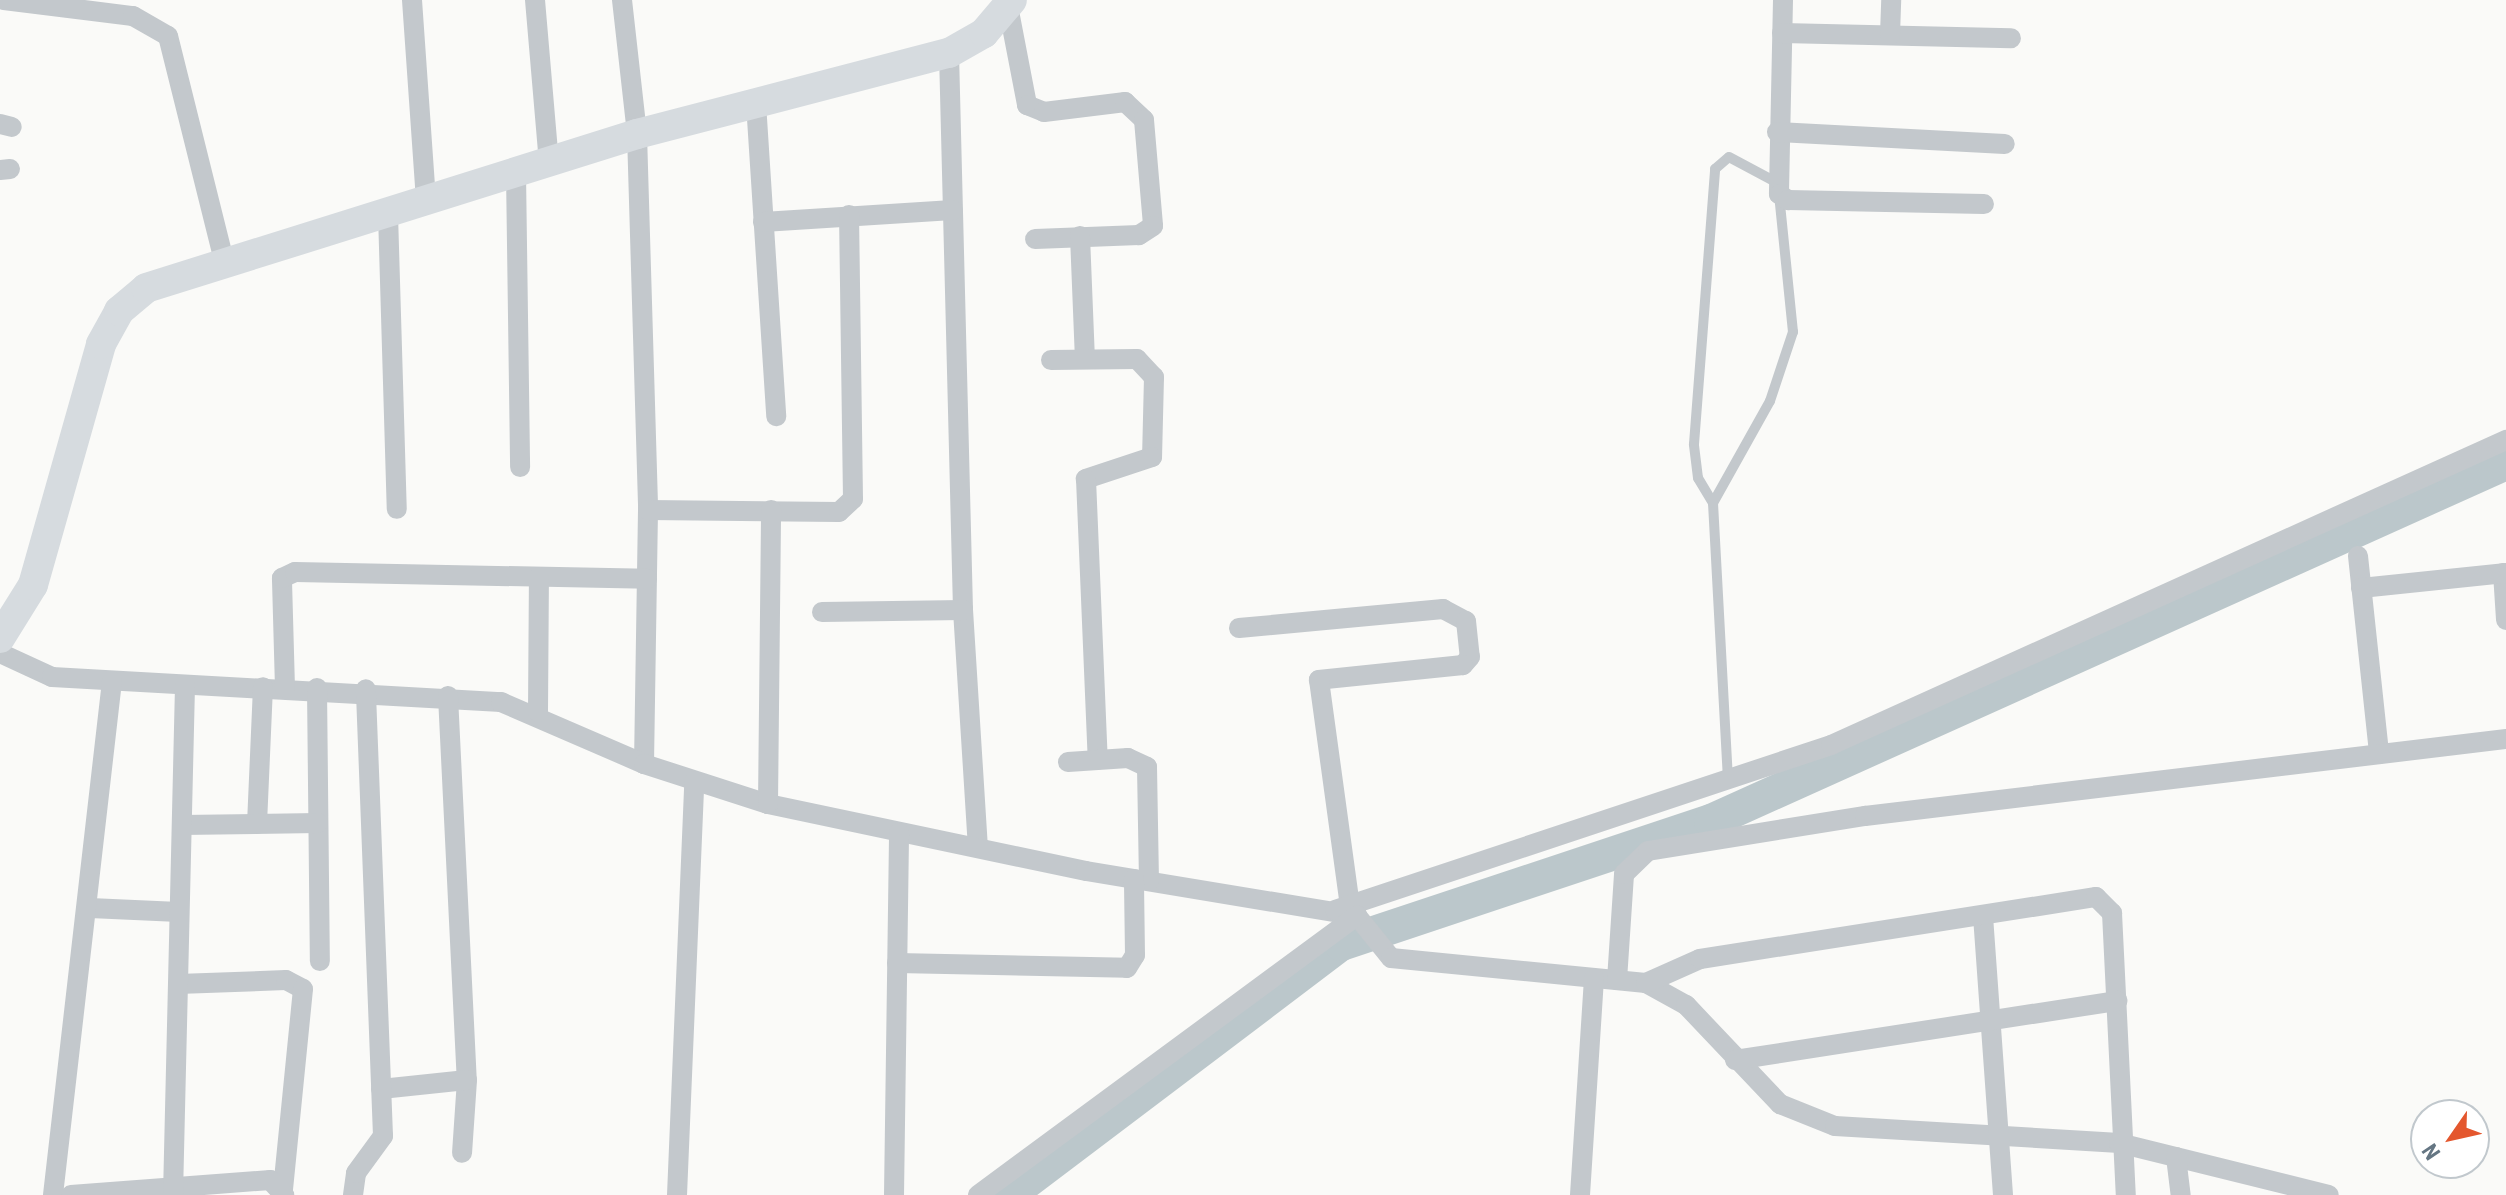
<!DOCTYPE html>
<html>
<head>
<meta charset="utf-8">
<style>
  body { margin:0 }
  #map { position:relative; width:2506px; height:1195px; overflow:hidden; background:#fafaf8; font-family:"Roboto Condensed",sans-serif }
  div>[style] { position:absolute }
  [style*='--x'] { left:calc(var(--x)*1px); top:calc(var(--y)*1px); width:calc(var(--w)*1px); rotate:calc(var(--a)*1deg) }
  .river>* { height:34px; margin:-17px; padding:0 17px; transform-origin:17px; border-radius:17px; background:#bbc7cb }
  .service>* { height:10px; margin:-5px; padding:0 5px; transform-origin:5px; border-radius:5px; background:#c3c8cc }
  .minor>* { height:20px; margin:-10px; padding:0 10px; transform-origin:10px; border-radius:10px; background:#c3c8cc }
  .secondary>* { height:30px; margin:-15px; padding:0 15px; transform-origin:15px; border-radius:15px; background:#d6dbdf }
  span { translate:-50% -50%; white-space:nowrap; text-align:center; line-height:1.15; -webkit-text-stroke:8px #fff; paint-order:stroke }
  .north { position:absolute; left:2410px; top:1099px; width:80px; height:80px; box-sizing:border-box; background:#fff; border:2px solid #c1c8cd; border-radius:50%; rotate:236deg; font-size:22px; font-weight:700; line-height:32px; text-align:center; color:#657683 }
  .north::after { content:''; display:block; margin:auto; width:28px; height:36px; background:#e4572e; clip-path:polygon(50% 0,100% 100%,50% 72%,0 100%) }
</style>
</head>
<body>
<div id="map">
  <div class="river">
    <div style="--x:1009;--y:1195;--w:416;--a:-37.1"></div>
    <div style="--x:1341;--y:944;--w:390;--a:-18.4"></div>
    <div style="--x:1711;--y:821;--w:872;--a:-24.24"></div>
  </div>
  <div class="service">
    <div style="--x:1713;--y:503;--w:29;--a:-121"></div>
    <div style="--x:1698;--y:478;--w:34;--a:-97"></div>
    <div style="--x:1694;--y:444;--w:276;--a:-85.6"></div>
    <div style="--x:1715;--y:169;--w:18;--a:-41"></div>
    <div style="--x:1729;--y:157;--w:51;--a:28.1"></div>
    <div style="--x:1728;--y:780;--w:277;--a:-93.1"></div>
    <div style="--x:1713;--y:503;--w:117;--a:-60.8"></div>
    <div style="--x:1770;--y:401;--w:73;--a:-71.6"></div>
    <div style="--x:1793;--y:332;--w:138;--a:-95.8"></div>
  </div>
  <div class="minor">
    <div style="--x:4;--y:0;--w:130;--a:7.1"></div>
    <div style="--x:133;--y:16;--w:40;--a:29.7"></div>
    <div style="--x:168;--y:36;--w:231;--a:76"></div>
    <div style="--x:412;--y:0;--w:202;--a:86"></div>
    <div style="--x:535;--y:0;--w:163;--a:85.1"></div>
    <div style="--x:622;--y:0;--w:135;--a:83.6"></div>
    <div style="--x:637;--y:134;--w:376;--a:88.3"></div>
    <div style="--x:648;--y:510;--w:254;--a:90.9"></div>
    <div style="--x:1783;--y:0;--w:194;--a:91.2"></div>
    <div style="--x:1779;--y:194;--w:11;--a:34"></div>
    <div style="--x:1788;--y:200;--w:196;--a:1.2"></div>
    <div style="--x:1008;--y:6;--w:101;--a:79.1"></div>
    <div style="--x:1027;--y:105;--w:18;--a:22"></div>
    <div style="--x:1044;--y:112;--w:82;--a:-7"></div>
    <div style="--x:1125;--y:102;--w:26;--a:43"></div>
    <div style="--x:1144;--y:120;--w:106;--a:85.1"></div>
    <div style="--x:1153;--y:226;--w:17;--a:147"></div>
    <div style="--x:1139;--y:235;--w:104;--a:177.8"></div>
    <div style="--x:1782;--y:33;--w:229;--a:1.3"></div>
    <div style="--x:1890;--y:35;--w:35;--a:-88"></div>
    <div style="--x:949;--y:53;--w:557;--a:88.56"></div>
    <div style="--x:963;--y:610;--w:238;--a:86.4"></div>
    <div style="--x:756;--y:103;--w:314;--a:86.3"></div>
    <div style="--x:0;--y:124;--w:12;--a:14"></div>
    <div style="--x:1777;--y:132;--w:228;--a:3"></div>
    <div style="--x:0;--y:170;--w:10;--a:-6"></div>
    <div style="--x:516;--y:173;--w:294;--a:89.2"></div>
    <div style="--x:388;--y:214;--w:295;--a:88.3"></div>
    <div style="--x:763;--y:222;--w:190;--a:-3.6"></div>
    <div style="--x:1080;--y:236;--w:122;--a:87.7"></div>
    <div style="--x:1051;--y:360;--w:86;--a:-0.7"></div>
    <div style="--x:1137;--y:359;--w:25;--a:47"></div>
    <div style="--x:1154;--y:377;--w:80;--a:91.4"></div>
    <div style="--x:1152;--y:457;--w:70;--a:161.6"></div>
    <div style="--x:1086;--y:479;--w:281;--a:87.6"></div>
    <div style="--x:648;--y:510;--w:191;--a:0.6"></div>
    <div style="--x:839;--y:512;--w:19;--a:-43"></div>
    <div style="--x:853;--y:499;--w:284;--a:-90.8"></div>
    <div style="--x:2358;--y:556;--w:199;--a:83.9"></div>
    <div style="--x:2503;--y:573;--w:47;--a:86.3"></div>
    <div style="--x:2361;--y:588;--w:146;--a:-5.9"></div>
    <div style="--x:822;--y:612;--w:141;--a:-0.8"></div>
    <div style="--x:1239;--y:628;--w:205;--a:-5.3"></div>
    <div style="--x:1443;--y:609;--w:26;--a:28"></div>
    <div style="--x:1466;--y:621;--w:36;--a:84"></div>
    <div style="--x:1470;--y:657;--w:11;--a:131"></div>
    <div style="--x:1463;--y:665;--w:145;--a:174.1"></div>
    <div style="--x:1319;--y:680;--w:227;--a:82.2"></div>
    <div style="--x:0;--y:653;--w:57;--a:24.8"></div>
    <div style="--x:52;--y:677;--w:450;--a:3.2"></div>
    <div style="--x:501;--y:702;--w:156;--a:23.4"></div>
    <div style="--x:644;--y:764;--w:130;--a:17.9"></div>
    <div style="--x:768;--y:804;--w:325;--a:11.9"></div>
    <div style="--x:1086;--y:871;--w:275;--a:9.4"></div>
    <div style="--x:1357;--y:916;--w:54;--a:51"></div>
    <div style="--x:1391;--y:958;--w:256;--a:5.6"></div>
    <div style="--x:1646;--y:983;--w:46;--a:28.8"></div>
    <div style="--x:1686;--y:1005;--w:137;--a:46.5"></div>
    <div style="--x:1780;--y:1104;--w:59;--a:21.8"></div>
    <div style="--x:1835;--y:1126;--w:285;--a:3.4"></div>
    <div style="--x:2119;--y:1143;--w:216;--a:13.9"></div>
    <div style="--x:285;--y:688;--w:110;--a:-91.6"></div>
    <div style="--x:282;--y:578;--w:14;--a:-25"></div>
    <div style="--x:295;--y:572;--w:352;--a:1.1"></div>
    <div style="--x:317;--y:688;--w:273;--a:89.4"></div>
    <div style="--x:448;--y:696;--w:384;--a:87.2"></div>
    <div style="--x:467;--y:1080;--w:73;--a:93.9"></div>
    <div style="--x:538;--y:712;--w:135;--a:-89.6"></div>
    <div style="--x:1068;--y:762;--w:60;--a:-3.8"></div>
    <div style="--x:1128;--y:758;--w:21;--a:25"></div>
    <div style="--x:1147;--y:767;--w:114;--a:89"></div>
    <div style="--x:768;--y:804;--w:294;--a:-89.4"></div>
    <div style="--x:257;--y:824;--w:137;--a:-87.5"></div>
    <div style="--x:182;--y:825;--w:136;--a:-0.8"></div>
    <div style="--x:90;--y:908;--w:89;--a:2.6"></div>
    <div style="--x:1335;--y:910;--w:523;--a:-18.4"></div>
    <div style="--x:1831;--y:745;--w:741;--a:-24.32"></div>
    <div style="--x:1983;--y:916;--w:280;--a:85.9"></div>
    <div style="--x:897;--y:963;--w:230;--a:1.2"></div>
    <div style="--x:1127;--y:968;--w:15;--a:-58"></div>
    <div style="--x:1135;--y:955;--w:76;--a:-90.8"></div>
    <div style="--x:1617;--y:980;--w:106;--a:-86.2"></div>
    <div style="--x:1624;--y:874;--w:33;--a:-44"></div>
    <div style="--x:1648;--y:851;--w:220;--a:-9.2"></div>
    <div style="--x:1865;--y:816;--w:646;--a:-6.85"></div>
    <div style="--x:1646;--y:983;--w:59;--a:-24"></div>
    <div style="--x:1700;--y:959;--w:401;--a:-8.9"></div>
    <div style="--x:2096;--y:897;--w:23;--a:45"></div>
    <div style="--x:2112;--y:913;--w:282;--a:87.2"></div>
    <div style="--x:178;--y:984;--w:108;--a:-2.1"></div>
    <div style="--x:286;--y:980;--w:19;--a:28"></div>
    <div style="--x:303;--y:989;--w:203;--a:95.7"></div>
    <div style="--x:1735;--y:1060;--w:387;--a:-8.8"></div>
    <div style="--x:381;--y:1089;--w:86;--a:-6"></div>
    <div style="--x:2176;--y:1157;--w:38;--a:83"></div>
    <div style="--x:53;--y:1195;--w:517;--a:-83.45"></div>
    <div style="--x:71;--y:1195;--w:200;--a:-4.3"></div>
    <div style="--x:270;--y:1180;--w:21;--a:47"></div>
    <div style="--x:173;--y:1195;--w:510;--a:-88.65"></div>
    <div style="--x:353;--y:1195;--w:22;--a:-82"></div>
    <div style="--x:356;--y:1173;--w:46;--a:-53.9"></div>
    <div style="--x:383;--y:1136;--w:447;--a:-92.2"></div>
    <div style="--x:677;--y:1195;--w:414;--a:-87.6"></div>
    <div style="--x:894;--y:1195;--w:362;--a:-89.2"></div>
    <div style="--x:978;--y:1195;--w:471;--a:-36.4"></div>
    <div style="--x:1580;--y:1195;--w:217;--a:-86.3"></div>
  </div>
  <div class="secondary">
    <div style="--x:0;--y:638;--w:62;--a:-58.1"></div>
    <div style="--x:33;--y:585;--w:250;--a:-74.2"></div>
    <div style="--x:101;--y:344;--w:38;--a:-61"></div>
    <div style="--x:119;--y:311;--w:35;--a:-40"></div>
    <div style="--x:146;--y:288;--w:515;--a:-17.41"></div>
    <div style="--x:637;--y:134;--w:322;--a:-14.6"></div>
    <div style="--x:949;--y:53;--w:40;--a:-29.7"></div>
    <div style="--x:984;--y:33;--w:43;--a:-49.7"></div>
  </div>
  <div class="north">N</div>
</div>
</body>
</html>
